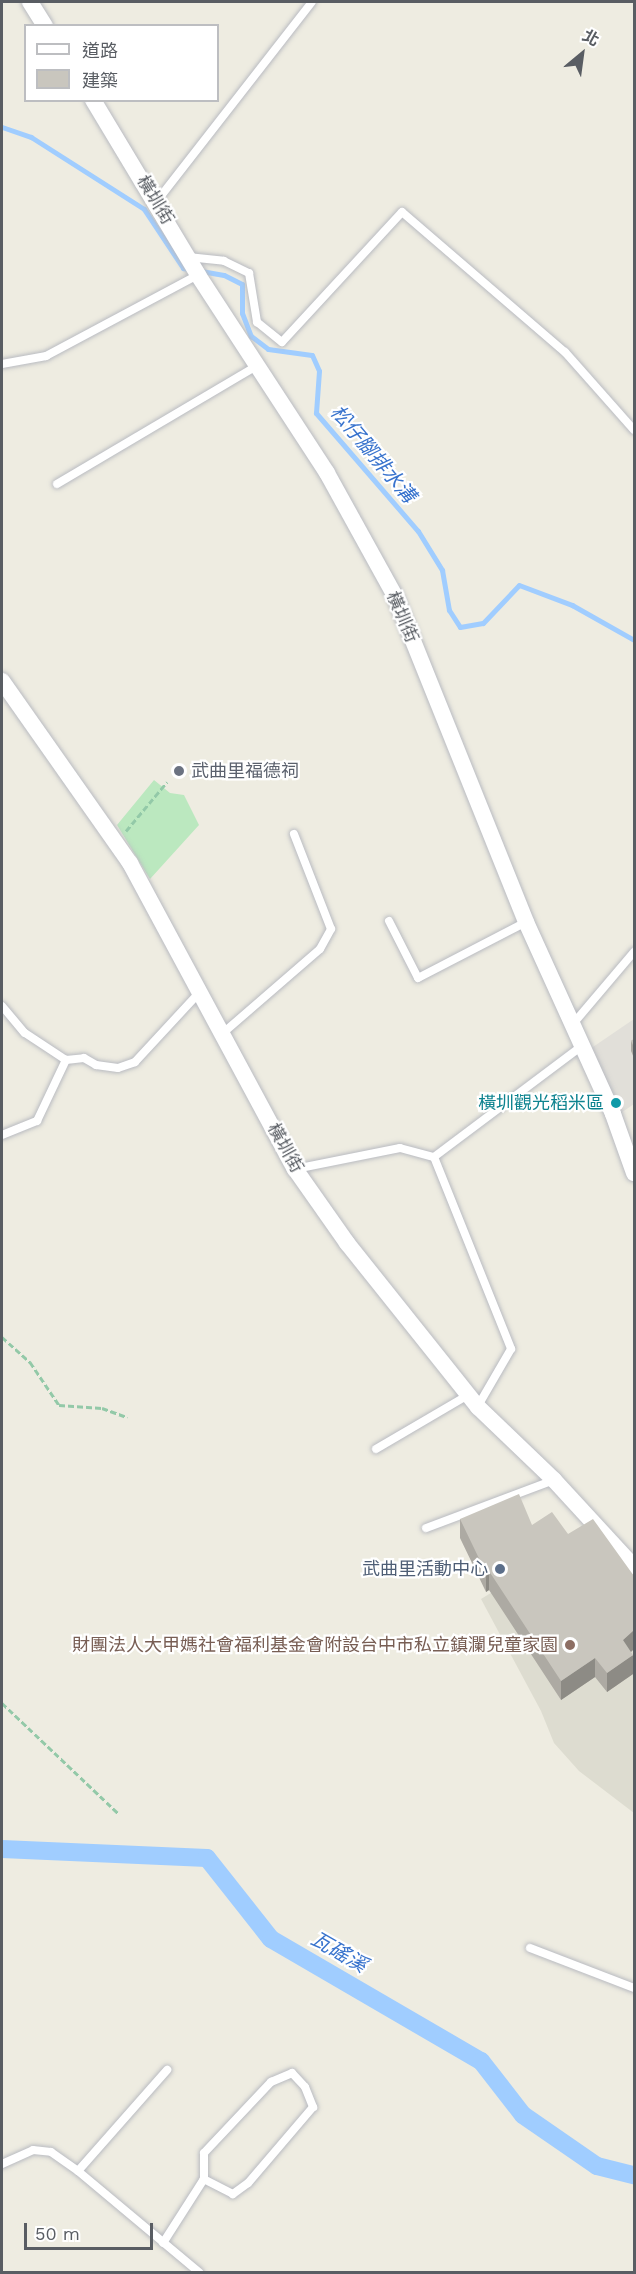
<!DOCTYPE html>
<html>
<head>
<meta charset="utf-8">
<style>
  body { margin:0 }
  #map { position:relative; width:636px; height:2274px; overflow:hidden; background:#eeece1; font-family:"Work Sans","Noto Sans TC",sans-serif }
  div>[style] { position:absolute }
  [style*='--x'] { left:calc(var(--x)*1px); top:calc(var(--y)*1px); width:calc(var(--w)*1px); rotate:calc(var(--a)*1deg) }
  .industrial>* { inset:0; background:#e1dfd9 }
  .education>* { inset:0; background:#dddcd0 }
  .green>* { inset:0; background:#bbe8bf }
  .stream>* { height:5px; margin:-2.5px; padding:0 2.5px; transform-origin:2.5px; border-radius:2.5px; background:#a0cdff }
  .canal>* { height:18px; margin:-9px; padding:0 9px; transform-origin:9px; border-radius:9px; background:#a0cdff }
  .path>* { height:3px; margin-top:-1.5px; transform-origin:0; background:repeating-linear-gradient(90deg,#93c9a8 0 6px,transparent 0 9px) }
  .roads { filter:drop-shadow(0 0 2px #b9bbc1) drop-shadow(0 0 2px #b9bbc1) }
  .lane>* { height:8px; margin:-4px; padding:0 4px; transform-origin:4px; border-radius:4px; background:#fff }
  .street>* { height:16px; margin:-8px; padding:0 8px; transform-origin:8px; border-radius:8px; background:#fff }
  .wall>* { inset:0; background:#adaaa3 }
  .shaded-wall>* { inset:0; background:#8d8b85 }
  .building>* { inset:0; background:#c9c6be }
  .dots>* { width:16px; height:16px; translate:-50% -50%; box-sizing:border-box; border:3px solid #fff; border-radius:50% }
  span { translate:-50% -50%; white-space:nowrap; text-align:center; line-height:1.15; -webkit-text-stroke:4.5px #fff; paint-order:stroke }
  .street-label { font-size:18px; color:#595d63 }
  .worship-label { font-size:18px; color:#5b616d }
  .left { translate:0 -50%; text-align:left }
  .culture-label { font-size:18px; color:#0d838f }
  .right { translate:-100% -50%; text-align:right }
  .service-label { font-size:18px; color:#4e5e75 }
  .education-label { font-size:18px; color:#785e54 }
  .water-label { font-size:20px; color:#3873cd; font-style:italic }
  .frame { position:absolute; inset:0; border:3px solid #595d63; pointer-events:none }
  .legend { position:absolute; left:24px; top:24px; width:195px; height:78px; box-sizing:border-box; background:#fff; border:2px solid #bdbec1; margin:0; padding:8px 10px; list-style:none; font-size:18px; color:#595d63 }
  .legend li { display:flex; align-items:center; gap:12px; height:30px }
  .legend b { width:30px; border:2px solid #bdbec1 }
  .north { position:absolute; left:552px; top:24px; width:60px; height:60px; -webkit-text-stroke:4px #fff; paint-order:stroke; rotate:29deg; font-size:16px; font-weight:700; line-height:24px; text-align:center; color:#595d63 }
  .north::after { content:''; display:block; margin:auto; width:21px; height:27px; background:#595d63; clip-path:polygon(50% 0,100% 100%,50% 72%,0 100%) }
  .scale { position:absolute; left:24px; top:2223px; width:129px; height:27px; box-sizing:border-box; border:3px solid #595d63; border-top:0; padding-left:8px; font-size:18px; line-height:21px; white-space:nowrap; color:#595d63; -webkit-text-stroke:4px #fff; paint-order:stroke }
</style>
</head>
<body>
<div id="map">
  <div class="industrial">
    <div style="clip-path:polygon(634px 1019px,634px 1104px,618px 1115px,590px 1049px)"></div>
  </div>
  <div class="education">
    <div style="clip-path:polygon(594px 1530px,634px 1573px,634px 1813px,579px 1771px,554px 1743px,541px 1711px,481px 1599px)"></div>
  </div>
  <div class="green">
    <div style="clip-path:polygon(154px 780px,170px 793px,184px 795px,199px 825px,150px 879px,117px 825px)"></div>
  </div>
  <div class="stream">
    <div style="--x:2;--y:127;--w:31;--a:19"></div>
    <div style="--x:31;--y:137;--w:134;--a:32.5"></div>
    <div style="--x:144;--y:209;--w:71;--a:56.5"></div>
    <div style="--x:183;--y:268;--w:6;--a:9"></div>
    <div style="--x:201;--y:271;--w:23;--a:10"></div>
    <div style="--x:224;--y:275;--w:20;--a:27"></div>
    <div style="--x:242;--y:284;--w:29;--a:90"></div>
    <div style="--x:242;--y:313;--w:25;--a:69"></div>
    <div style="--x:251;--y:336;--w:21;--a:37"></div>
    <div style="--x:268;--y:349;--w:44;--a:7.8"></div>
    <div style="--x:312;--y:355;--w:17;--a:66"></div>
    <div style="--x:319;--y:371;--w:42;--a:94.1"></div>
    <div style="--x:316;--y:413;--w:156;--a:49.2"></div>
    <div style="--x:418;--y:531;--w:46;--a:58.4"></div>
    <div style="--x:442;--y:570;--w:41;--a:80.1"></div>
    <div style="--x:449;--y:610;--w:20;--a:57"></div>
    <div style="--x:460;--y:627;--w:23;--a:-10"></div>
    <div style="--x:483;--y:623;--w:52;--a:-46.5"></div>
    <div style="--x:519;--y:585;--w:57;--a:20.7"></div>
    <div style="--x:572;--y:605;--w:71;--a:29.4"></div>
  </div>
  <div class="canal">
    <div style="--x:2;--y:1849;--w:205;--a:2.5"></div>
    <div style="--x:207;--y:1858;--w:103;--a:51.7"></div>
    <div style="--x:271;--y:1939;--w:243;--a:30.2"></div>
    <div style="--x:481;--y:2061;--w:68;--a:52.1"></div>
    <div style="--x:523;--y:2115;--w:90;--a:34.6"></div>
    <div style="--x:597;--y:2166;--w:38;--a:14"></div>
  </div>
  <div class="path">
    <div style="--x:126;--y:831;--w:64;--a:-50.1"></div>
    <div style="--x:2;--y:1337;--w:38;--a:42"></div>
    <div style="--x:30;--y:1362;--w:52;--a:56"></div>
    <div style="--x:59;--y:1405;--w:43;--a:4"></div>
    <div style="--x:102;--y:1408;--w:27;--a:20"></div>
    <div style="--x:2;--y:1703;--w:161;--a:43.5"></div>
  </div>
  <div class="roads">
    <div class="lane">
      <div style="--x:157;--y:201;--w:252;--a:-52.1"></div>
      <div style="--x:188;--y:257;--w:36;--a:6"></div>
      <div style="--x:224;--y:261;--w:28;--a:26"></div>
      <div style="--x:249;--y:273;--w:50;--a:80.7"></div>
      <div style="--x:257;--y:322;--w:32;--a:39"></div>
      <div style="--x:282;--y:342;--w:177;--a:-47.3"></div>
      <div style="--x:402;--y:212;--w:215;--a:40.7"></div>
      <div style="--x:565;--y:352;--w:104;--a:48.5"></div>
      <div style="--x:2;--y:364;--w:45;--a:-10.3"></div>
      <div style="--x:46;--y:356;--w:172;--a:-28.1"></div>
      <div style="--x:57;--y:484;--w:234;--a:-30.6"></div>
      <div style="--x:389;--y:921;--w:64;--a:63"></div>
      <div style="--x:418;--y:978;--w:122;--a:-27.4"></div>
      <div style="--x:2;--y:1006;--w:35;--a:50"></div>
      <div style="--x:25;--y:1033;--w:49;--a:33.4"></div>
      <div style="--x:66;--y:1060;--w:18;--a:-6"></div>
      <div style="--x:84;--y:1058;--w:14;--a:30"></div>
      <div style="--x:96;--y:1065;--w:22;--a:8"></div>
      <div style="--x:118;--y:1068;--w:18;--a:-19"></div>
      <div style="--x:135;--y:1062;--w:94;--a:-47.2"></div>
      <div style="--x:572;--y:1025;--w:96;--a:-49.7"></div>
      <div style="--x:223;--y:1033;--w:128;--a:-40.9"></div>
      <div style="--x:320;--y:949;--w:23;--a:-61"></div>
      <div style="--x:331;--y:929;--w:102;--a:-111.3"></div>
      <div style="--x:2;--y:1135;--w:38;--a:-22"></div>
      <div style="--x:37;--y:1121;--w:68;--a:-64.6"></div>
      <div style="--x:434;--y:1157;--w:207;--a:68.1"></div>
      <div style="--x:511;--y:1349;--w:66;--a:120.1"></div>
      <div style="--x:295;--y:1169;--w:107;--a:-11.3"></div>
      <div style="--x:400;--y:1148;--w:35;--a:15"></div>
      <div style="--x:434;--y:1157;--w:185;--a:-36.9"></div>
      <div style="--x:376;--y:1449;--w:107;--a:-30.4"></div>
      <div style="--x:426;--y:1528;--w:137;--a:-20.6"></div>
      <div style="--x:530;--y:1948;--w:111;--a:21"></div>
      <div style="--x:2;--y:2164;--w:34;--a:-24"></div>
      <div style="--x:33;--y:2150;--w:18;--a:6"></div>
      <div style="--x:51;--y:2152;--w:33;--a:35"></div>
      <div style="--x:78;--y:2171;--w:135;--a:-48.6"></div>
      <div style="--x:78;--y:2171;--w:158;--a:39.9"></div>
      <div style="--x:163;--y:2243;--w:76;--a:-57.4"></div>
      <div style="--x:204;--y:2179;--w:26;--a:-90"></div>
      <div style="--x:204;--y:2153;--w:98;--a:-46.7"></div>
      <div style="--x:271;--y:2082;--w:23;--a:-23"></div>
      <div style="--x:292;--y:2073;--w:19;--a:47"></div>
      <div style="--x:305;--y:2087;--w:22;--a:68"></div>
      <div style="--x:313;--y:2107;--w:100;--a:130.5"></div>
      <div style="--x:248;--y:2183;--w:19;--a:144"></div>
      <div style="--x:233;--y:2194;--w:33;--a:-153"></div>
    </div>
    <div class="street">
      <div style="--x:30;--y:2;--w:28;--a:58"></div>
      <div style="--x:93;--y:100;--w:204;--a:59"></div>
      <div style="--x:198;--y:275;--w:236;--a:56.9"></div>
      <div style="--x:327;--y:473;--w:141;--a:61.1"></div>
      <div style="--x:395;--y:596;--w:351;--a:68.1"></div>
      <div style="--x:526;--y:922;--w:211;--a:65.6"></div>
      <div style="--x:613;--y:1114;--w:63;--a:70.4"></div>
      <div style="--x:2;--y:681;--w:223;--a:54.9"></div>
      <div style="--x:130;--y:863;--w:348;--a:61.7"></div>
      <div style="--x:295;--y:1169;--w:90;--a:54.9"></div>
      <div style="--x:347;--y:1243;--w:210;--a:51.4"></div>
      <div style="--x:478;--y:1407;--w:105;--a:43.8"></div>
      <div style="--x:554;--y:1480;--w:118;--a:47.4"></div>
    </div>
  </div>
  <div class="wall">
    <div style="clip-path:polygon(634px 1039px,634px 1058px,631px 1051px,631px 1041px)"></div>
    <div style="clip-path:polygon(460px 1519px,532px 1525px,568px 1534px,634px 1576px,634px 1649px,631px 1652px,633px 1674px,607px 1692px,595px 1677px,561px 1700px,489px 1590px,486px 1592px,460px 1538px)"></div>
  </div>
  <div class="shaded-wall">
    <div style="clip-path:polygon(489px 1571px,489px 1590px,486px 1592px,486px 1573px)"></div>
    <div style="clip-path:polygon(634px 1630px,634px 1649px,623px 1659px,623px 1640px)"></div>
    <div style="clip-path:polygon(633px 1655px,633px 1674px,607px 1692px,607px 1673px)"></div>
    <div style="clip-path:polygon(595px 1658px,595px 1677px,561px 1700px,561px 1681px)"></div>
  </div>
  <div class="building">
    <div style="clip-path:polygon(634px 1039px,634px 1047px,631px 1041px)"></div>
    <div style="clip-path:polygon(519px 1494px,532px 1525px,552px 1512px,568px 1534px,593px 1519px,634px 1576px,634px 1630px,623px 1640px,633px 1655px,607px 1673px,595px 1658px,561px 1681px,489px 1571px,486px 1573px,460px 1519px)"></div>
  </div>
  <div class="dots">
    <div style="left:179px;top:771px;background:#6b7280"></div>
    <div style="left:616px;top:1103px;background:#0f9aa8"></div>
    <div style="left:500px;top:1569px;background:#5c6f8a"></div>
    <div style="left:570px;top:1645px;background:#8d6e63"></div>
  </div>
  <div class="street-label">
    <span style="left:155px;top:200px;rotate:59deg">橫圳街</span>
    <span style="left:402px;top:617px;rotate:67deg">橫圳街</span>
    <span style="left:285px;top:1148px;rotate:61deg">橫圳街</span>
  </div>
  <div class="worship-label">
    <span class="left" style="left:191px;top:771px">武曲里福德祠</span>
  </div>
  <div class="culture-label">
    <span class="right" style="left:604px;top:1103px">橫圳觀光稻米區</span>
  </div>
  <div class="service-label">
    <span class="right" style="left:488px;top:1569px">武曲里活動中心</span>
  </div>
  <div class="education-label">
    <span class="right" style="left:558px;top:1645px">財團法人大甲媽社會福利基金會附設台中市私立鎮瀾兒童家園</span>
  </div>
  <div class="water-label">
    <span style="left:373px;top:454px;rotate:50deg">松仔腳排水溝</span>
    <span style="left:339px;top:1952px;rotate:30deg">瓦磘溪</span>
  </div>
  <div class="frame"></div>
  <ul class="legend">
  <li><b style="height:8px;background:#fff"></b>道路</li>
  <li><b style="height:16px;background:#c9c6be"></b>建築</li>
  </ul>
  <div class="north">北</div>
  <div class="scale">50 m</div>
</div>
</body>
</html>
